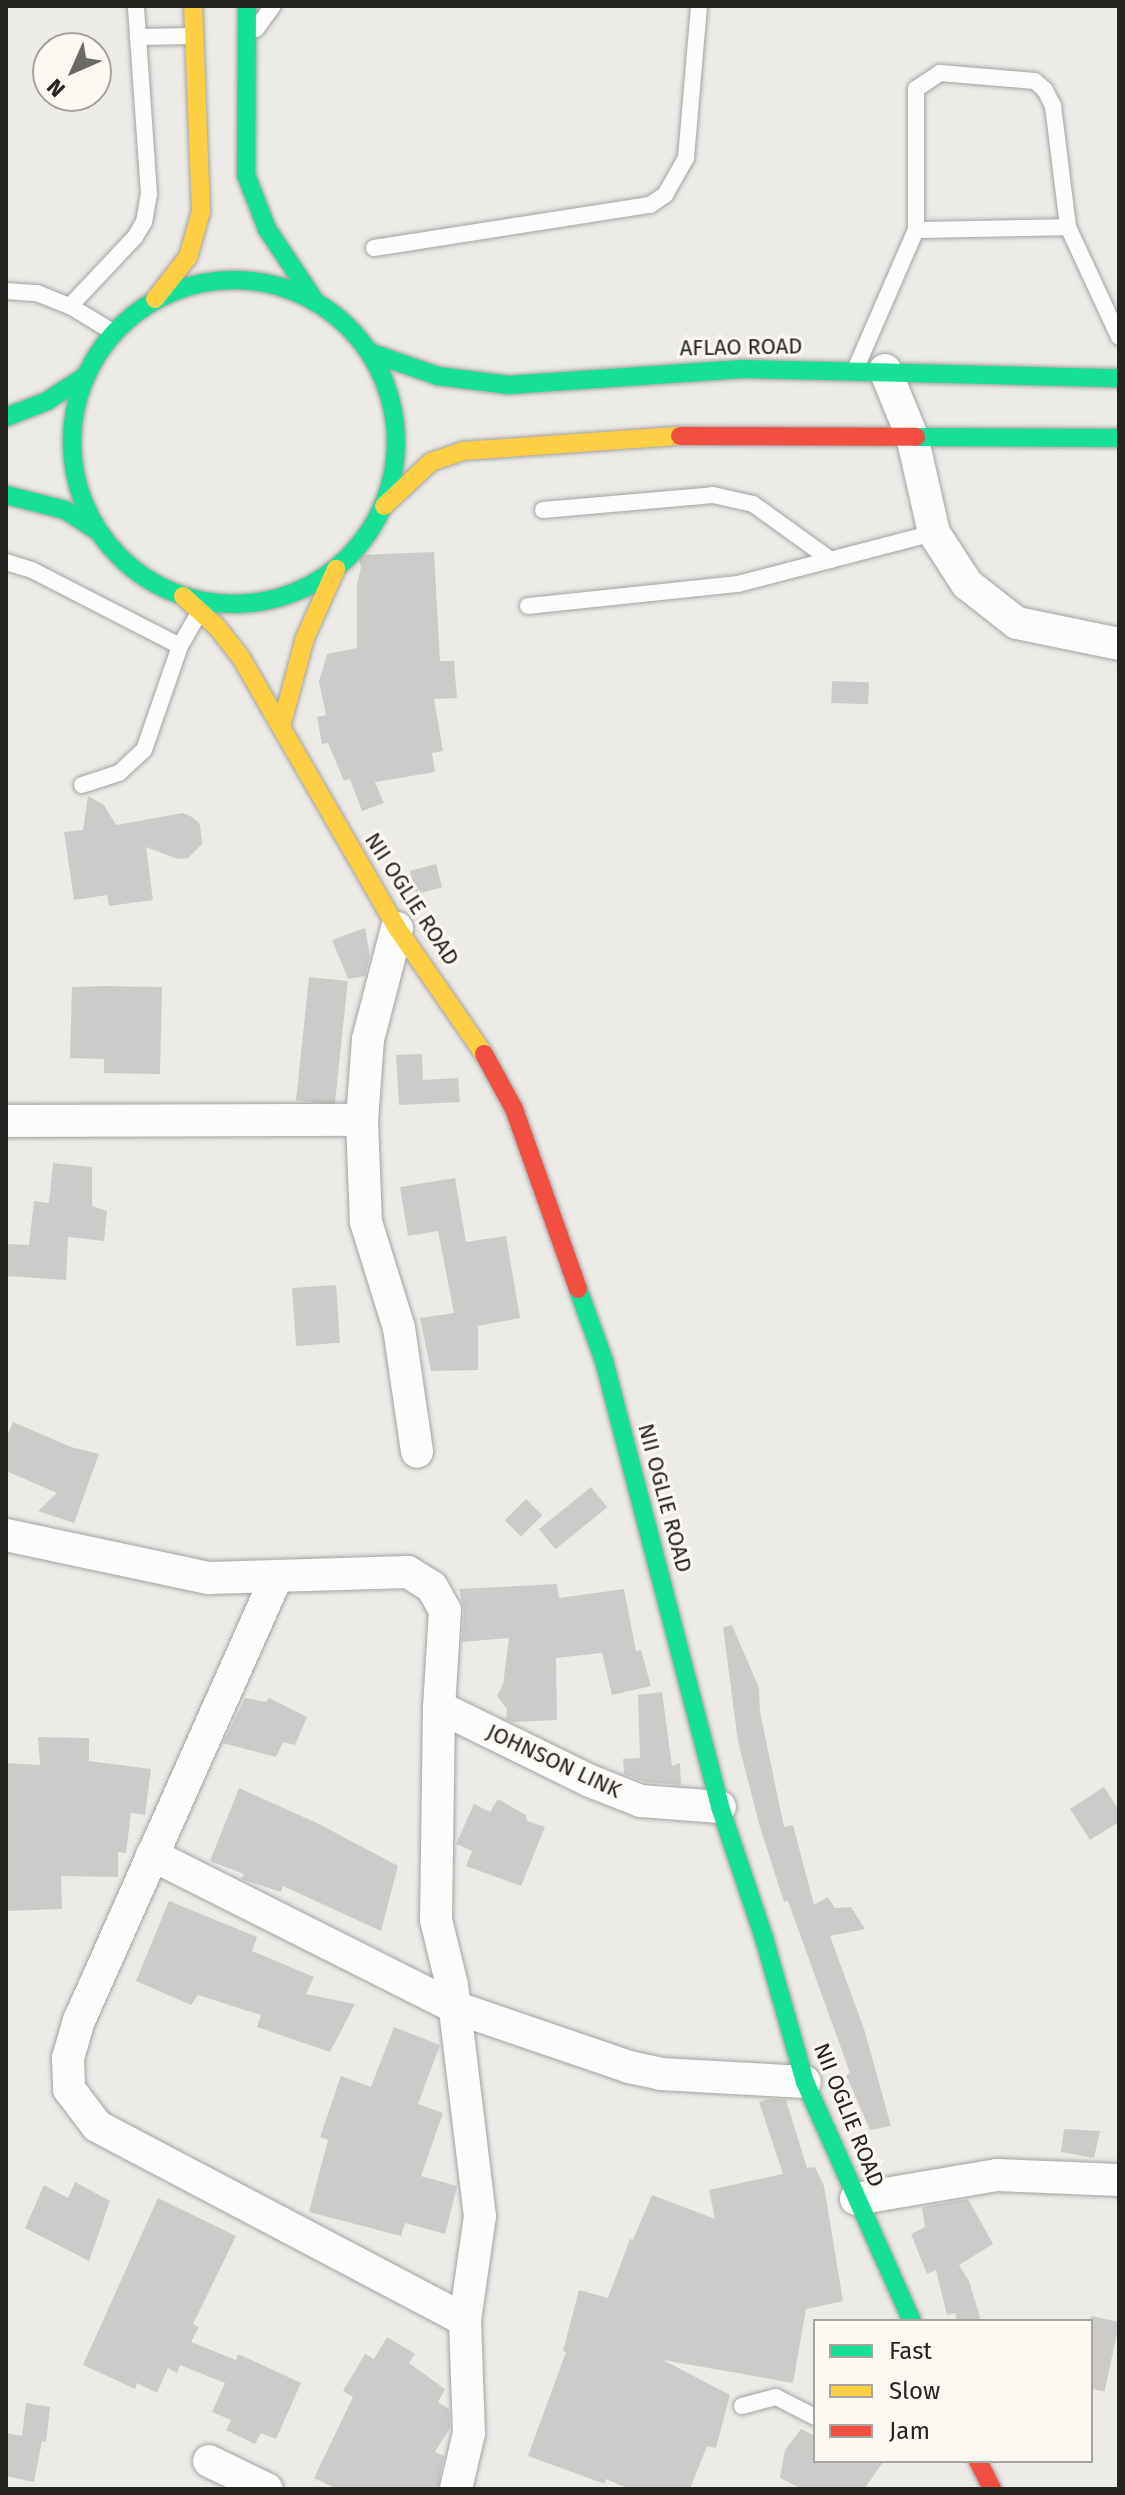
<!DOCTYPE html>
<html>
<head>
<meta charset="utf-8">
<style>
  body { margin:0 }
  #map { position:relative; width:1125px; height:2495px; overflow:hidden; background:#edebe8; font-family:"Fira Sans",sans-serif }
  div>[style] { position:absolute }
  [style*='--x'] { left:calc(var(--x)*1px); top:calc(var(--y)*1px); width:calc(var(--w)*1px); rotate:calc(var(--a)*1deg) }
  .building>* { inset:0; background:#cdcbc9; transform-origin:0 0 }
  .roads { filter:drop-shadow(0 0 2px #a3a2a0) drop-shadow(0 0 2px #a3a2a0) }
  .lane>* { height:16px; margin:-8px; padding:0 8px; transform-origin:8px; border-radius:8px; background:#fcfcfc }
  .street>* { height:32px; margin:-16px; padding:0 16px; transform-origin:16px; border-radius:16px; background:#fcfcfc }
  .fast>* { height:18px; margin:-9px; padding:0 9px; transform-origin:9px; border-radius:9px; background:#16e098 }
  .fast>.ring { margin:-9px; padding:0; box-sizing:content-box; background:none; border:18px solid #16e098; border-radius:50% }
  .slow>* { height:18px; margin:-9px; padding:0 9px; transform-origin:9px; border-radius:9px; background:#ffcf43 }
  .jam>* { height:18px; margin:-9px; padding:0 9px; transform-origin:9px; border-radius:9px; background:#f24e42 }
  span { translate:-50% -50%; white-space:nowrap; text-align:center; line-height:1.15; -webkit-text-stroke:6px #fcf9f3; paint-order:stroke }
  .street-label { font-size:22px; color:#252421 }
  .frame { position:absolute; inset:0; border:8px solid #252421; pointer-events:none }
  .legend { position:absolute; left:813px; top:2319px; width:280px; height:144px; box-sizing:border-box; background:#fcf9f3; border:2px solid #a6a49f; margin:0; padding:10px 14px; list-style:none; font-size:24px; color:#252421 }
  .legend li { display:flex; align-items:center; gap:16px; height:40px }
  .legend b { width:40px; border:2px solid #a6a49f }
  .north { position:absolute; left:32px; top:32px; width:80px; height:80px; box-sizing:border-box; background:#fcf9f3; border:2px solid #a6a49f; border-radius:50%; rotate:225deg; font-size:22px; font-weight:700; line-height:32px; text-align:center; color:#252421 }
  .north::after { content:''; display:block; margin:auto; width:28px; height:36px; background:#6b6a67; clip-path:polygon(50% 0,100% 100%,50% 72%,0 100%) }
</style>
</head>
<body>
<div id="map">
  <div class="building">
    <div style="clip-path:polygon(434px 552px,440px 661px,454px 661px,457px 698px,434px 699px,443px 751px,432px 753px,435px 772px,375px 782px,384px 803px,362px 811px,350px 779px,344px 781px,328px 743px,322px 744px,317px 717px,326px 715px,319px 682px,327px 654px,357px 648px,357px 584px,361px 567px,357px 555px)"></div>
    <div style="left:832px;top:681px;width:37px;height:22px;rotate:2deg"></div>
    <div style="clip-path:polygon(88px 796px,104px 805px,116px 825px,183px 813px,192px 817px,200px 824px,202px 844px,188px 858px,178px 859px,146px 847px,153px 900px,109px 906px,107px 895px,74px 900px,64px 832px,83px 830px)"></div>
    <div style="left:436px;top:864px;width:24px;height:27px;rotate:75deg"></div>
    <div style="clip-path:polygon(365px 928px,370px 956px,365px 976px,348px 979px,332px 940px)"></div>
    <div style="left:309px;top:977px;width:39px;height:124px;rotate:6deg"></div>
    <div style="clip-path:polygon(104px 986px,162px 987px,160px 1074px,104px 1073px,104px 1059px,70px 1058px,72px 987px)"></div>
    <div style="clip-path:polygon(422px 1054px,423px 1080px,458px 1078px,460px 1102px,399px 1105px,396px 1055px)"></div>
    <div style="clip-path:polygon(53px 1163px,92px 1167px,92px 1206px,107px 1211px,104px 1241px,68px 1237px,66px 1280px,6px 1276px,6px 1244px,29px 1245px,34px 1201px,49px 1203px)"></div>
    <div style="clip-path:polygon(455px 1178px,466px 1242px,506px 1236px,520px 1318px,478px 1326px,478px 1370px,431px 1371px,420px 1318px,454px 1313px,438px 1231px,408px 1236px,400px 1187px)"></div>
    <div style="left:336px;top:1285px;width:58px;height:44px;rotate:86deg"></div>
    <div style="clip-path:polygon(13px 1422px,71px 1447px,99px 1454px,74px 1523px,38px 1511px,57px 1493px,6px 1471px,6px 1438px)"></div>
    <div style="left:591px;top:1487px;width:26px;height:67px;rotate:51deg"></div>
    <div style="left:526px;top:1499px;width:23px;height:30px;rotate:45deg"></div>
    <div style="clip-path:polygon(557px 1584px,559px 1598px,624px 1589px,636px 1651px,641px 1650px,651px 1686px,612px 1695px,602px 1653px,556px 1658px,557px 1720px,512px 1722px,506px 1719px,507px 1709px,497px 1696px,503px 1684px,509px 1638px,462px 1642px,464px 1611px,459px 1589px)"></div>
    <div style="clip-path:polygon(732px 1625px,759px 1688px,760px 1712px,784px 1827px,793px 1825px,814px 1905px,828px 1897px,835px 1908px,851px 1907px,865px 1929px,830px 1936px,865px 2032px,891px 2126px,870px 2130px,846px 2075px,850px 2073px,788px 1901px,784px 1902px,760px 1827px,738px 1742px,723px 1627px)"></div>
    <div style="clip-path:polygon(662px 1692px,672px 1766px,680px 1763px,681px 1785px,645px 1782px,624px 1774px,623px 1759px,640px 1758px,638px 1695px)"></div>
    <div style="clip-path:polygon(245px 1698px,266px 1702px,269px 1698px,307px 1717px,295px 1745px,283px 1742px,276px 1757px,223px 1743px)"></div>
    <div style="clip-path:polygon(38px 1737px,89px 1738px,89px 1761px,151px 1769px,145px 1815px,131px 1813px,126px 1853px,118px 1852px,118px 1877px,61px 1876px,62px 1909px,6px 1911px,6px 1763px,40px 1765px)"></div>
    <div style="clip-path:polygon(1104px 1787px,1119px 1810px,1119px 1822px,1090px 1840px,1070px 1809px)"></div>
    <div style="clip-path:polygon(239px 1788px,317px 1823px,398px 1866px,381px 1931px,283px 1886px,281px 1892px,241px 1879px,244px 1874px,210px 1861px)"></div>
    <div style="clip-path:polygon(498px 1799px,526px 1815px,527px 1821px,545px 1827px,521px 1886px,466px 1866px,472px 1851px,456px 1844px,474px 1804px,490px 1812px)"></div>
    <div style="clip-path:polygon(169px 1901px,257px 1937px,252px 1951px,314px 1977px,306px 1994px,355px 2004px,330px 2052px,257px 2027px,261px 2015px,198px 1995px,191px 2005px,136px 1981px)"></div>
    <div style="clip-path:polygon(394px 2027px,440px 2045px,418px 2104px,443px 2113px,421px 2176px,457px 2186px,445px 2234px,405px 2223px,401px 2236px,309px 2212px,328px 2140px,320px 2137px,341px 2076px,371px 2087px)"></div>
    <div style="clip-path:polygon(769px 2099px,786px 2100px,807px 2168px,815px 2167px,824px 2186px,843px 2301px,806px 2309px,793px 2383px,663px 2360px,730px 2395px,716px 2448px,707px 2446px,690px 2489px,629px 2489px,606px 2479px,605px 2484px,528px 2456px,566px 2352px,563px 2351px,579px 2290px,608px 2298px,630px 2239px,633px 2240px,652px 2195px,715px 2219px,709px 2190px,783px 2174px,759px 2102px)"></div>
    <div style="clip-path:polygon(1064px 2129px,1100px 2131px,1094px 2158px,1061px 2152px)"></div>
    <div style="clip-path:polygon(75px 2182px,110px 2201px,89px 2261px,25px 2228px,44px 2185px,68px 2198px)"></div>
    <div style="clip-path:polygon(158px 2198px,236px 2236px,193px 2324px,199px 2327px,191px 2342px,236px 2360px,238px 2354px,301px 2383px,276px 2439px,261px 2433px,255px 2444px,226px 2430px,231px 2420px,212px 2412px,225px 2383px,180px 2365px,177px 2373px,168px 2368px,157px 2393px,137px 2383px,135px 2389px,83px 2365px)"></div>
    <div style="clip-path:polygon(968px 2199px,993px 2244px,959px 2265px,969px 2281px,981px 2321px,957px 2321px,955px 2313px,947px 2315px,936px 2270px,927px 2274px,911px 2234px,925px 2227px,922px 2207px)"></div>
    <div style="left:1091px;top:2316px;width:29px;height:71px;rotate:12deg"></div>
    <div style="clip-path:polygon(387px 2337px,415px 2354px,409px 2363px,445px 2389px,438px 2402px,449px 2409px,450px 2428px,435px 2452px,444px 2456px,438px 2489px,337px 2489px,314px 2478px,353px 2397px,343px 2391px,365px 2354px,374px 2359px)"></div>
    <div style="clip-path:polygon(26px 2403px,50px 2407px,46px 2442px,42px 2441px,34px 2482px,6px 2476px,6px 2433px,22px 2436px)"></div>
    <div style="clip-path:polygon(801px 2429px,815px 2436px,815px 2461px,884px 2461px,864px 2489px,802px 2489px,780px 2478px,785px 2450px)"></div>
  </div>
  <div class="roads">
    <div class="lane">
      <div style="--x:256;--y:29;--w:29;--a:-54"></div>
      <div style="--x:138;--y:37;--w:54;--a:-1.1"></div>
      <div style="--x:916;--y:230;--w:141;--a:-90"></div>
      <div style="--x:916;--y:89;--w:29;--a:-34"></div>
      <div style="--x:940;--y:73;--w:95;--a:4.8"></div>
      <div style="--x:1035;--y:81;--w:13;--a:42"></div>
      <div style="--x:1045;--y:90;--w:18;--a:63"></div>
      <div style="--x:1053;--y:106;--w:122;--a:82.9"></div>
      <div style="--x:374;--y:248;--w:279;--a:-8.9"></div>
      <div style="--x:650;--y:205;--w:18;--a:-34"></div>
      <div style="--x:665;--y:195;--w:43;--a:-60.4"></div>
      <div style="--x:686;--y:158;--w:153;--a:-85.1"></div>
      <div style="--x:6;--y:291;--w:31;--a:4"></div>
      <div style="--x:37;--y:293;--w:35;--a:22"></div>
      <div style="--x:70;--y:306;--w:50;--a:31.2"></div>
      <div style="--x:70;--y:306;--w:95;--a:-46.7"></div>
      <div style="--x:135;--y:237;--w:17;--a:-59"></div>
      <div style="--x:144;--y:222;--w:28;--a:-80"></div>
      <div style="--x:149;--y:194;--w:188;--a:-94"></div>
      <div style="--x:855;--y:370;--w:153;--a:-66.5"></div>
      <div style="--x:916;--y:230;--w:152;--a:-1.1"></div>
      <div style="--x:1068;--y:227;--w:121;--a:65.1"></div>
      <div style="--x:543;--y:510;--w:171;--a:-5"></div>
      <div style="--x:713;--y:495;--w:41;--a:12.7"></div>
      <div style="--x:753;--y:504;--w:96;--a:35.7"></div>
      <div style="--x:6;--y:562;--w:27;--a:17"></div>
      <div style="--x:32;--y:570;--w:166;--a:27.2"></div>
      <div style="--x:528;--y:606;--w:211;--a:-6"></div>
      <div style="--x:738;--y:584;--w:203;--a:-14.6"></div>
      <div style="--x:82;--y:785;--w:39;--a:-18"></div>
      <div style="--x:119;--y:773;--w:34;--a:-43"></div>
      <div style="--x:144;--y:750;--w:110;--a:-70.9"></div>
      <div style="--x:180;--y:646;--w:38;--a:-60"></div>
      <div style="--x:742;--y:2406;--w:35;--a:-15"></div>
      <div style="--x:776;--y:2397;--w:44;--a:27.1"></div>
    </div>
    <div class="street">
      <div style="--x:885;--y:370;--w:71;--a:67.8"></div>
      <div style="--x:912;--y:436;--w:99;--a:77.2"></div>
      <div style="--x:934;--y:533;--w:61;--a:57.1"></div>
      <div style="--x:967;--y:584;--w:63;--a:38"></div>
      <div style="--x:1017;--y:623;--w:104;--a:11.6"></div>
      <div style="--x:397;--y:928;--w:115;--a:104.6"></div>
      <div style="--x:368;--y:1039;--w:81;--a:94.2"></div>
      <div style="--x:362;--y:1120;--w:102;--a:87.8"></div>
      <div style="--x:366;--y:1222;--w:111;--a:72.7"></div>
      <div style="--x:399;--y:1328;--w:125;--a:81.7"></div>
      <div style="--x:6;--y:1121;--w:356;--a:-0.2"></div>
      <div style="--x:6;--y:1535;--w:208;--a:12"></div>
      <div style="--x:209;--y:1578;--w:199;--a:-1.7"></div>
      <div style="--x:408;--y:1572;--w:28;--a:32"></div>
      <div style="--x:432;--y:1587;--w:26;--a:61"></div>
      <div style="--x:445;--y:1610;--w:97;--a:93.5"></div>
      <div style="--x:439;--y:1707;--w:213;--a:90.8"></div>
      <div style="--x:436;--y:1920;--w:67;--a:76.2"></div>
      <div style="--x:452;--y:1985;--w:233;--a:83.1"></div>
      <div style="--x:480;--y:2216;--w:105;--a:98.2"></div>
      <div style="--x:465;--y:2320;--w:113;--a:88"></div>
      <div style="--x:469;--y:2433;--w:57;--a:103.1"></div>
      <div style="--x:277;--y:1576;--w:486;--a:114"></div>
      <div style="--x:79;--y:2020;--w:40;--a:106"></div>
      <div style="--x:68;--y:2058;--w:31;--a:88"></div>
      <div style="--x:69;--y:2089;--w:46;--a:52.9"></div>
      <div style="--x:97;--y:2126;--w:416;--a:27.8"></div>
      <div style="--x:439;--y:1707;--w:168;--a:26.1"></div>
      <div style="--x:590;--y:1781;--w:55;--a:21.4"></div>
      <div style="--x:641;--y:1801;--w:79;--a:4.3"></div>
      <div style="--x:152;--y:1855;--w:338;--a:26.7"></div>
      <div style="--x:454;--y:2007;--w:185;--a:18.9"></div>
      <div style="--x:629;--y:2067;--w:33;--a:12"></div>
      <div style="--x:661;--y:2074;--w:144;--a:3.2"></div>
      <div style="--x:856;--y:2199;--w:143;--a:-9.7"></div>
      <div style="--x:997;--y:2175;--w:122;--a:2.3"></div>
      <div style="--x:209;--y:2461;--w:64;--a:25.8"></div>
    </div>
    <div class="fast">
      <div style="--x:247;--y:6;--w:169;--a:90.3"></div>
      <div style="--x:246;--y:175;--w:58;--a:68.7"></div>
      <div style="--x:267;--y:229;--w:83;--a:56.3"></div>
      <div class="ring" style="left:72px;top:280px;width:306px;height:306px"></div>
      <div style="--x:369;--y:352;--w:73;--a:19.2"></div>
      <div style="--x:438;--y:376;--w:71;--a:7.3"></div>
      <div style="--x:508;--y:385;--w:236;--a:-3.9"></div>
      <div style="--x:743;--y:369;--w:376;--a:1.4"></div>
      <div style="--x:6;--y:417;--w:44;--a:-21.3"></div>
      <div style="--x:47;--y:401;--w:44;--a:-33"></div>
      <div style="--x:916;--y:437;--w:203;--a:0.3"></div>
      <div style="--x:6;--y:495;--w:61;--a:14.3"></div>
      <div style="--x:65;--y:510;--w:40;--a:32.9"></div>
      <div style="--x:578;--y:1289;--w:77;--a:70.1"></div>
      <div style="--x:604;--y:1361;--w:461;--a:75.4"></div>
      <div style="--x:720;--y:1807;--w:138;--a:71.4"></div>
      <div style="--x:764;--y:1938;--w:150;--a:74.1"></div>
      <div style="--x:805;--y:2082;--w:262;--a:65.9"></div>
    </div>
    <div class="slow">
      <div style="--x:155;--y:299;--w:53;--a:-51.8"></div>
      <div style="--x:188;--y:257;--w:47;--a:-73.9"></div>
      <div style="--x:201;--y:212;--w:206;--a:-92.2"></div>
      <div style="--x:384;--y:506;--w:64;--a:-43.1"></div>
      <div style="--x:431;--y:462;--w:34;--a:-19"></div>
      <div style="--x:463;--y:451;--w:218;--a:-4"></div>
      <div style="--x:183;--y:596;--w:46;--a:42.4"></div>
      <div style="--x:217;--y:627;--w:37;--a:52"></div>
      <div style="--x:240;--y:656;--w:314;--a:60"></div>
      <div style="--x:397;--y:928;--w:153;--a:55.4"></div>
      <div style="--x:281;--y:727;--w:92;--a:-74.9"></div>
      <div style="--x:305;--y:638;--w:76;--a:-65.8"></div>
    </div>
    <div class="jam">
      <div style="--x:680;--y:436;--w:236;--a:0.2"></div>
      <div style="--x:484;--y:1054;--w:63;--a:61.4"></div>
      <div style="--x:514;--y:1109;--w:191;--a:70.4"></div>
      <div style="--x:978;--y:2461;--w:31;--a:63"></div>
    </div>
  </div>
  <div class="street-label">
    <span style="left:741px;top:347px;rotate:-1deg">AFLAO ROAD</span>
    <span style="left:412px;top:899px;rotate:57deg">NII OGLIE ROAD</span>
    <span style="left:665px;top:1498px;rotate:75deg">NII OGLIE ROAD</span>
    <span style="left:554px;top:1761px;rotate:25deg">JOHNSON LINK</span>
    <span style="left:849px;top:2115px;rotate:68deg">NII OGLIE ROAD</span>
  </div>
  <div class="frame"></div>
  <ul class="legend">
  <li><b style="height:10px;background:#16e098"></b>Fast</li>
  <li><b style="height:10px;background:#ffcf43"></b>Slow</li>
  <li><b style="height:10px;background:#f24e42"></b>Jam</li>
  </ul>
  <div class="north">N</div>
</div>
</body>
</html>
